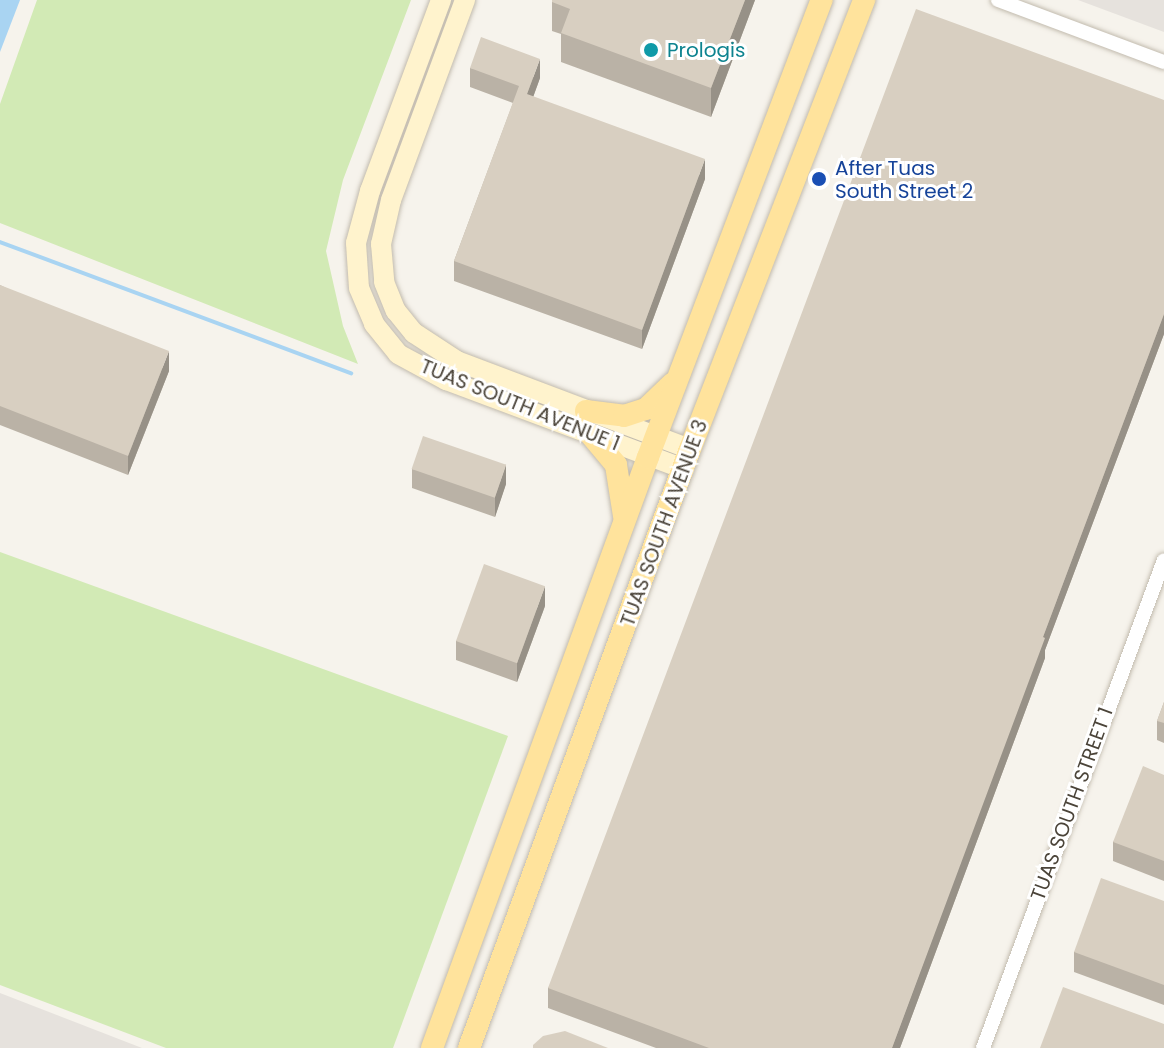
<!DOCTYPE html>
<html>
<head>
<meta charset="utf-8">
<style>
  body { margin:0 }
  #map { position:relative; width:1164px; height:1048px; overflow:hidden; background:#f6f3ec; font-family:Poppins,sans-serif }
  div>[style] { position:absolute }
  [style*='--x'] { left:calc(var(--x)*1px); top:calc(var(--y)*1px); width:calc(var(--w)*1px); rotate:calc(var(--a)*1deg) }
  .industrial>* { inset:0; background:#e6e2dd }
  .green>* { inset:0; background:#d2eab5 }
  .water>* { inset:0; background:#a9d4f2 }
  .stream>* { height:4px; margin:-2px; padding:0 2px; transform-origin:2px; border-radius:2px; background:#a9d4f2 }
  .roads { filter:drop-shadow(0 0 2px #c2bbae) drop-shadow(0 0 2px #c2bbae) }
  .street>* { height:14px; margin:-7px; padding:0 7px; transform-origin:7px; border-radius:7px; background:#fff }
  .secondary>* { height:20px; margin:-10px; padding:0 10px; transform-origin:10px; border-radius:10px; background:#fff3cd }
  .primary>* { height:22px; margin:-11px; padding:0 11px; transform-origin:11px; border-radius:11px; background:#ffe39c }
  .wall>* { inset:0; background:#bab2a6 }
  .shaded-wall>* { inset:0; background:#979187 }
  .building>* { inset:0; background:#d8cfc1; transform-origin:0 0 }
  .dots>* { width:22px; height:22px; translate:-50% -50%; box-sizing:border-box; border:4px solid #fff; border-radius:50% }
  span { translate:-50% -50%; white-space:nowrap; text-align:center; line-height:1.15; -webkit-text-stroke:6px #fff; paint-order:stroke }
  .culture-label { font-size:20px; color:#0d838f }
  .left { translate:0 -50%; text-align:left }
  .transit-label { font-size:20px; color:#164399 }
  .street-label { font-size:20px; color:#4b4439 }
</style>
</head>
<body>
<div id="map">
  <div class="industrial">
    <div style="clip-path:polygon(1078px 0,1164px 0,1164px 32px)"></div>
    <div style="clip-path:polygon(0 993px,142px 1048px,0 1048px)"></div>
  </div>
  <div class="green">
    <div style="clip-path:polygon(37px 0,411px 0,343px 180px,326px 251px,343px 326px,358px 364px,0 223px,0 104px)"></div>
    <div style="clip-path:polygon(0 552px,508px 736px,393px 1048px,166px 1048px,0 985px)"></div>
  </div>
  <div class="water">
    <div style="clip-path:polygon(0 0,20px 0,0 52px)"></div>
  </div>
  <div class="stream">
    <div style="--x:0;--y:242;--w:375;--a:20.5"></div>
  </div>
  <div class="roads">
    <div class="street">
      <div style="--x:998;--y:0;--w:177;--a:20.5"></div>
      <div style="--x:983;--y:1048;--w:520;--a:-69.65"></div>
    </div>
    <div class="secondary">
      <div style="--x:441;--y:0;--w:204;--a:110.4"></div>
      <div style="--x:370;--y:191;--w:54;--a:105.1"></div>
      <div style="--x:356;--y:243;--w:45;--a:86.2"></div>
      <div style="--x:359;--y:288;--w:39;--a:67"></div>
      <div style="--x:374;--y:324;--w:38;--a:51"></div>
      <div style="--x:398;--y:354;--w:55;--a:28.4"></div>
      <div style="--x:446;--y:380;--w:254;--a:20.5"></div>
      <div style="--x:465;--y:0;--w:213;--a:110.3"></div>
      <div style="--x:391;--y:200;--w:45;--a:102.8"></div>
      <div style="--x:381;--y:244;--w:38;--a:85"></div>
      <div style="--x:384;--y:282;--w:31;--a:68"></div>
      <div style="--x:396;--y:311;--w:28;--a:51"></div>
      <div style="--x:414;--y:333;--w:51;--a:33.1"></div>
      <div style="--x:457;--y:361;--w:249;--a:20.7"></div>
    </div>
    <div class="primary">
      <div style="--x:586;--y:411;--w:38;--a:7"></div>
      <div style="--x:624;--y:416;--w:23;--a:-18"></div>
      <div style="--x:646;--y:409;--w:37;--a:-44"></div>
      <div style="--x:591;--y:435;--w:39;--a:50"></div>
      <div style="--x:616;--y:465;--w:52;--a:81.1"></div>
      <div style="--x:432;--y:1048;--w:629;--a:-69.92"></div>
      <div style="--x:648;--y:457;--w:489;--a:-69.2"></div>
      <div style="--x:469;--y:1048;--w:638;--a:-69.75"></div>
      <div style="--x:690;--y:449;--w:482;--a:-68.8"></div>
    </div>
  </div>
  <div class="wall">
    <div style="clip-path:polygon(552px 0,755px 0,711px 117px,561px 62px,561px 34px,552px 31px)"></div>
    <div style="clip-path:polygon(470px 68px,540px 78px,533px 97px,705px 179px,642px 349px,454px 281px,454px 261px,513px 103px,470px 87px)"></div>
    <div style="clip-path:polygon(1164px 100px,1164px 334px,1045px 650px,1045px 658px,900px 1048px,656px 1048px,548px 1008px,548px 988px)"></div>
    <div style="clip-path:polygon(0 285px,169px 371px,128px 475px,0 425px)"></div>
    <div style="clip-path:polygon(412px 469px,506px 484px,495px 517px,412px 488px)"></div>
    <div style="clip-path:polygon(545px 606px,517px 682px,456px 660px,456px 641px)"></div>
    <div style="clip-path:polygon(1164px 702px,1164px 743px,1157px 740px,1157px 721px)"></div>
    <div style="clip-path:polygon(1164px 775px,1164px 881px,1113px 861px,1113px 842px)"></div>
    <div style="clip-path:polygon(1164px 901px,1164px 1005px,1074px 972px,1074px 952px)"></div>
  </div>
  <div class="shaded-wall">
    <div style="clip-path:polygon(745px 0,755px 0,711px 117px,711px 88px)"></div>
    <div style="clip-path:polygon(540px 59px,540px 78px,527px 114px,527px 94px)"></div>
    <div style="clip-path:polygon(705px 159px,705px 179px,642px 349px,642px 330px)"></div>
    <div style="clip-path:polygon(1164px 314px,1164px 334px,1045px 650px,1045px 658px,900px 1048px,892px 1048px,1043px 637px)"></div>
    <div style="clip-path:polygon(169px 351px,169px 371px,128px 475px,128px 456px)"></div>
    <div style="clip-path:polygon(506px 464px,506px 484px,495px 517px,495px 497px)"></div>
    <div style="clip-path:polygon(545px 586px,545px 606px,517px 682px,517px 663px)"></div>
  </div>
  <div class="building">
    <div style="clip-path:polygon(552px 0,745px 0,711px 88px,561px 33px,570px 9px,552px 2px)"></div>
    <div style="clip-path:polygon(916px 9px,1164px 100px,1164px 314px,1043px 637px,1045px 638px,892px 1048px,709px 1048px,548px 988px)"></div>
    <div style="clip-path:polygon(481px 37px,540px 59px,527px 94px,705px 159px,642px 330px,454px 261px,519px 86px,470px 68px)"></div>
    <div style="clip-path:polygon(0 285px,169px 351px,128px 456px,0 406px)"></div>
    <div style="left:423px;top:436px;width:88px;height:35px;rotate:19deg"></div>
    <div style="left:484px;top:564px;width:65px;height:82px;rotate:20deg"></div>
    <div style="clip-path:polygon(1164px 702px,1164px 723px,1157px 721px)"></div>
    <div style="clip-path:polygon(1143px 766px,1164px 775px,1164px 861px,1113px 842px)"></div>
    <div style="clip-path:polygon(1101px 878px,1164px 901px,1164px 985px,1074px 952px)"></div>
    <div style="clip-path:polygon(1063px 987px,1164px 1024px,1164px 1048px,1040px 1048px)"></div>
    <div style="clip-path:polygon(565px 1031px,608px 1048px,533px 1048px,533px 1045px,543px 1036px)"></div>
  </div>
  <div class="dots">
    <div style="left:651px;top:50px;background:#0f9aa8"></div>
    <div style="left:819px;top:179px;background:#1a4fb4"></div>
  </div>
  <div class="culture-label">
    <span class="left" style="left:667px;top:50px">Prologis</span>
  </div>
  <div class="transit-label">
    <span class="left" style="left:835px;top:180px">After Tuas<br>South Street 2</span>
  </div>
  <div class="street-label">
    <span style="left:520px;top:405px;rotate:22deg">TUAS SOUTH AVENUE 1</span>
    <span style="left:664px;top:523px;rotate:-70deg">TUAS SOUTH AVENUE 3</span>
    <span style="left:1072px;top:804px;rotate:-70deg">TUAS SOUTH STREET 1</span>
  </div>
</div>
</body>
</html>
